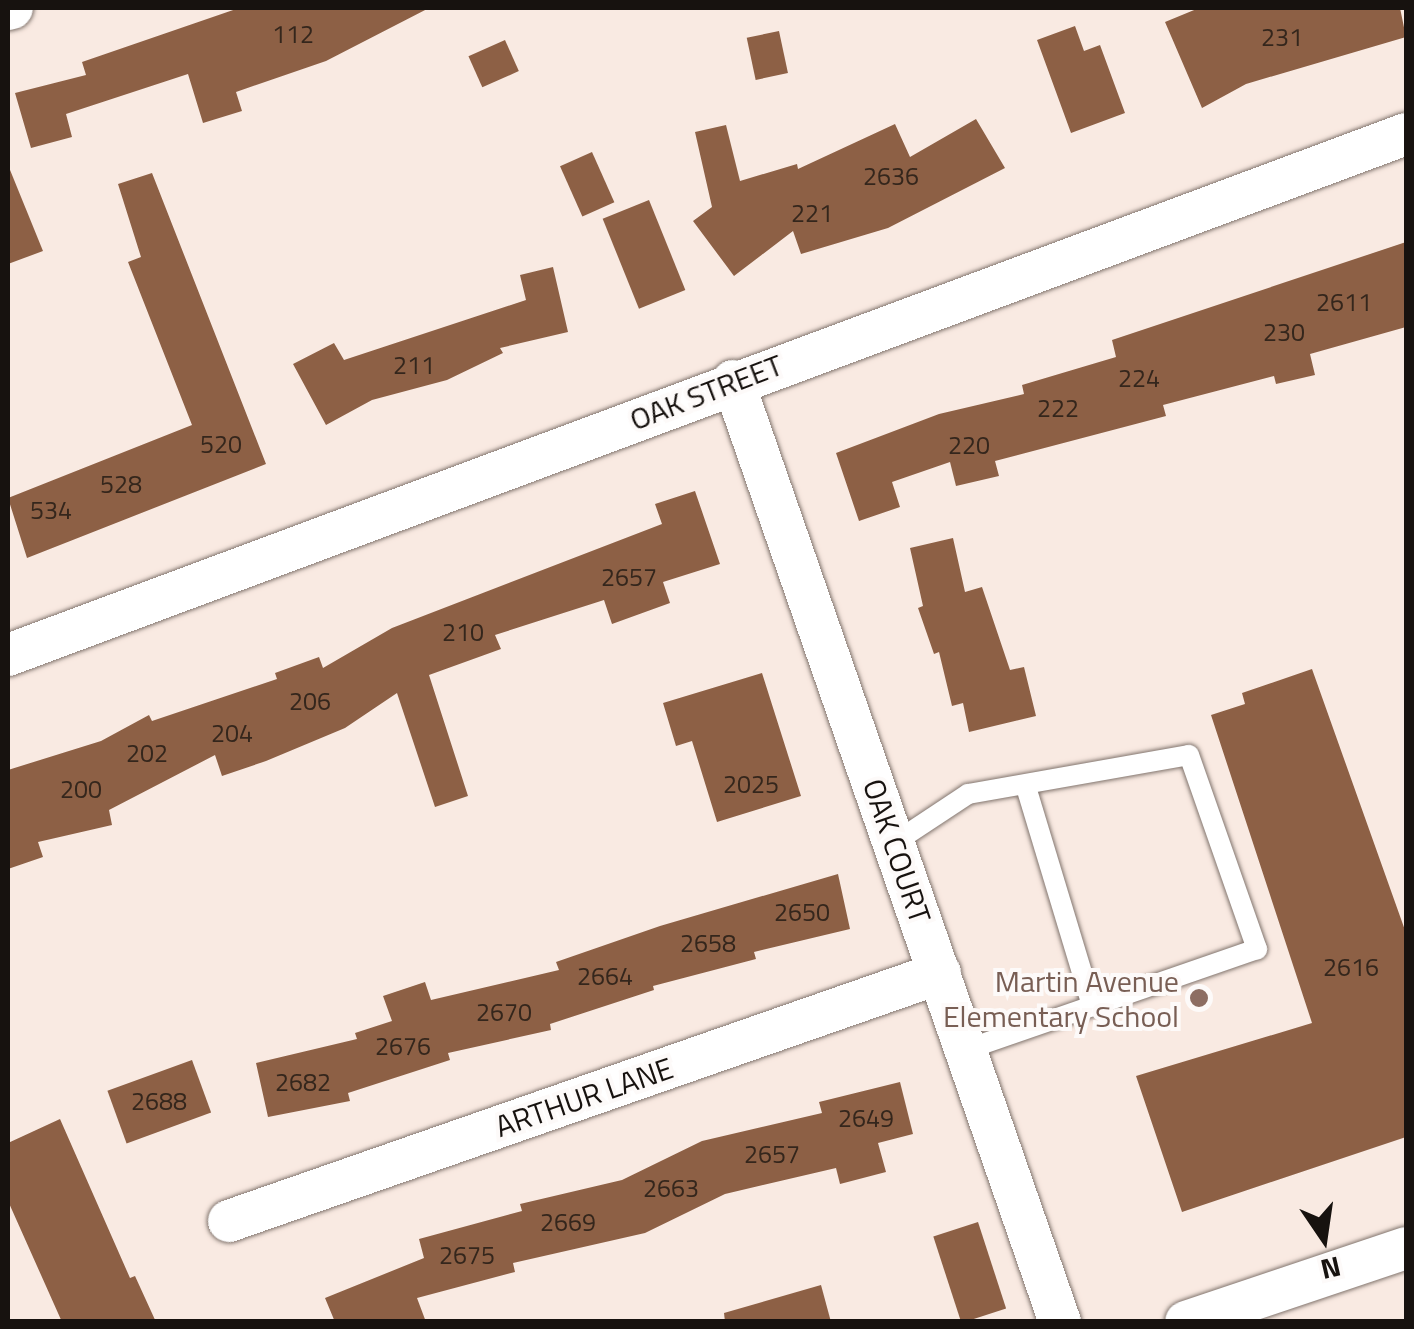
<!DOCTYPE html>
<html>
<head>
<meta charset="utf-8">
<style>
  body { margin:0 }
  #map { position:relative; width:1414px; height:1329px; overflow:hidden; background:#f9eae2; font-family:"Titillium Web",sans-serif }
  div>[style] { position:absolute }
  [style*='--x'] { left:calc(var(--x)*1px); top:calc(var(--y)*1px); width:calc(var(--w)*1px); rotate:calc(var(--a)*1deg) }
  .building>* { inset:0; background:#8d6045; transform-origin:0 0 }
  .roads { filter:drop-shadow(0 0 2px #82756e) drop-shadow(0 0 2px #82756e) }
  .lane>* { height:20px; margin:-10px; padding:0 10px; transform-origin:10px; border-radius:10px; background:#fff }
  .street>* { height:42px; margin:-21px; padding:0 21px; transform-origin:21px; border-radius:21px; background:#fff }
  .dots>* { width:28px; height:28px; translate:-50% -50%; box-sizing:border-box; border:5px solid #fdfaf9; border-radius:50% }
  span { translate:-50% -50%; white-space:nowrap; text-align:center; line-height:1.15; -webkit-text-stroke:8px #fdfaf9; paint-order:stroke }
  .number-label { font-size:25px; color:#34261c }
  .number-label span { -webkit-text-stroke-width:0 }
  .street-label { font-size:30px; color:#17120f }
  .education-label { font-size:30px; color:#785e54 }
  .right { translate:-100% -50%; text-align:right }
  .frame { position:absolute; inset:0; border:10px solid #17120f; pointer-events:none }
  .north { position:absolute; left:1274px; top:1189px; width:100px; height:100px; -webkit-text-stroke:8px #fdfaf9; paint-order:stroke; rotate:167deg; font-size:28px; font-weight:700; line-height:40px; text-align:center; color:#17120f }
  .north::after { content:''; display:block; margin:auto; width:35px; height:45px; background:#17120f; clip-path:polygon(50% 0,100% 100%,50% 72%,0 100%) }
</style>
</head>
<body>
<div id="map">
  <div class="building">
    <div style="clip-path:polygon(239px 8px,429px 8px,326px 61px,236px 92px,242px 111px,203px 123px,188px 74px,66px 114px,72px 137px,31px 148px,15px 93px,86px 75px,82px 62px)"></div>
    <div style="clip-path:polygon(1199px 8px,1400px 8px,1406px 37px,1246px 84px,1202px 108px,1165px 22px)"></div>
    <div style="clip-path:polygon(1075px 26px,1084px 51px,1100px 45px,1125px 113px,1071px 133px,1037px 40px)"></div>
    <div style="left:779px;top:31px;width:43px;height:33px;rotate:78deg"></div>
    <div style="left:505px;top:40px;width:34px;height:40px;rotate:66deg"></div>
    <div style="clip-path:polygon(976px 119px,1005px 168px,888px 228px,801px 254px,793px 231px,734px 276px,693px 221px,712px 207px,695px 132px,726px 125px,740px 181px,797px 164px,798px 169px,895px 124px,910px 157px)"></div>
    <div style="left:592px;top:152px;width:55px;height:35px;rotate:66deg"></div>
    <div style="clip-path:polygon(8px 165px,43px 251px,8px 264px)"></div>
    <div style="clip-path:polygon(152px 173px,266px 464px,27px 558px,8px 498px,192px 425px,128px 262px,141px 257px,118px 184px)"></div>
    <div style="left:649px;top:200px;width:97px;height:50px;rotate:68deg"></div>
    <div style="clip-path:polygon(1406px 242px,1406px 327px,1310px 354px,1315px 375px,1276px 384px,1274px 376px,1163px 405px,1166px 416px,995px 461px,999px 476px,956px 486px,950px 462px,892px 482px,900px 507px,859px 521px,836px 453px,939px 414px,1024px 394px,1022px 385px,1116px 357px,1112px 340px)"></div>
    <div style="clip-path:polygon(553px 267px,568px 332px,500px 348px,503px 353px,447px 380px,372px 400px,326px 425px,293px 364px,334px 343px,344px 360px,526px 300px,520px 275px)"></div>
    <div style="clip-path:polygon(695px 491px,720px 564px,663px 582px,670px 603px,612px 624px,604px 600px,495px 635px,501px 649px,429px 675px,468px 796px,435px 807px,397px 693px,345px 728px,266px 761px,222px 776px,215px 755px,109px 810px,112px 825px,38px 842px,43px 857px,8px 869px,8px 770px,101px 741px,149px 715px,152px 721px,277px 679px,275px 673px,319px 657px,323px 668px,392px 628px,662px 524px,655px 504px)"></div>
    <div style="clip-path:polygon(953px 538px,965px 592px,982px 587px,1010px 670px,1024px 667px,1036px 716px,969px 732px,963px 703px,952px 706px,939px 652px,934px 654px,918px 608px,923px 606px,910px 548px)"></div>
    <div style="clip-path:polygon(1312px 669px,1406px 933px,1406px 1137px,1182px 1212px,1136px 1076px,1312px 1023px,1211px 715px,1245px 704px,1242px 693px)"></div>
    <div style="clip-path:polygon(762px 673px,801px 796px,717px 822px,692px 741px,676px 746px,663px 703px)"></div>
    <div style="clip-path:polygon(838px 874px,850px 929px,754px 952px,756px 959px,653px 986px,654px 990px,550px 1024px,551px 1030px,448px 1053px,450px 1060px,348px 1093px,350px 1101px,268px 1117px,256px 1063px,357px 1039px,355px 1033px,392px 1021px,383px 996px,425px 982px,431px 1000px,559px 970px,556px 962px,660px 926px)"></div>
    <div style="left:192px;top:1060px;width:56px;height:90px;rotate:70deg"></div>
    <div style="clip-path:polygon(900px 1082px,913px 1134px,878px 1143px,886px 1172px,840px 1184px,836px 1168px,725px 1194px,645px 1233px,513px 1263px,515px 1272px,417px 1298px,426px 1322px,335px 1322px,325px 1298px,424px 1258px,419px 1239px,522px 1211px,520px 1204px,622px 1180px,702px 1141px,822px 1113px,819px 1102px)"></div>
    <div style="clip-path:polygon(60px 1119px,130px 1278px,135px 1276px,156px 1322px,62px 1322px,8px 1201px,8px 1143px)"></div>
    <div style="left:978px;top:1222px;width:91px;height:47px;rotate:72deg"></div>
    <div style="clip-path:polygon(821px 1285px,831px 1322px,725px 1322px,724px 1313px)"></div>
  </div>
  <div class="roads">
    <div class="lane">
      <div style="--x:1026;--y:787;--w:229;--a:73.2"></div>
      <div style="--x:894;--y:843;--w:89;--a:-33.5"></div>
      <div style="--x:968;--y:794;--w:224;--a:-10"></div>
      <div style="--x:1189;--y:755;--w:206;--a:70.7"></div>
      <div style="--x:1257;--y:949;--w:308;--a:160.9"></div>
    </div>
    <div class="street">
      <div style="--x:8;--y:9;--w:4;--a:-14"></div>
      <div style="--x:733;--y:381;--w:996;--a:70.84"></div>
      <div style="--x:8;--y:655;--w:1492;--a:-20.44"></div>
      <div style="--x:229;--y:1221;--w:753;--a:-19.23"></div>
      <div style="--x:1186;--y:1322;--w:232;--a:-18.6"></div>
    </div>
  </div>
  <div class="dots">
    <div style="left:1199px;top:998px;background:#8d6e63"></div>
  </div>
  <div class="number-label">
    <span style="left:293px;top:34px">112</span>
    <span style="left:1282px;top:37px">231</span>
    <span style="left:891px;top:176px">2636</span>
    <span style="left:812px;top:213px">221</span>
    <span style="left:1344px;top:302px">2611</span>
    <span style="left:1284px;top:332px">230</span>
    <span style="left:414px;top:365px">211</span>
    <span style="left:1139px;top:378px">224</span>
    <span style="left:1058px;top:408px">222</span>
    <span style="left:221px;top:444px">520</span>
    <span style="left:969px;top:445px">220</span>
    <span style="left:121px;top:484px">528</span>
    <span style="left:51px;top:510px">534</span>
    <span style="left:629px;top:577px">2657</span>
    <span style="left:463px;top:632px">210</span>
    <span style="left:310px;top:701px">206</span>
    <span style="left:232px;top:733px">204</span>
    <span style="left:147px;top:753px">202</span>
    <span style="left:751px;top:784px">2025</span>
    <span style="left:81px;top:789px">200</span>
    <span style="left:802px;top:912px">2650</span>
    <span style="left:708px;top:943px">2658</span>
    <span style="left:1351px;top:967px">2616</span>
    <span style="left:605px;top:976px">2664</span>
    <span style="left:504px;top:1012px">2670</span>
    <span style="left:403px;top:1046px">2676</span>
    <span style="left:303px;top:1082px">2682</span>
    <span style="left:159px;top:1101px">2688</span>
    <span style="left:866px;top:1118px">2649</span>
    <span style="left:772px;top:1154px">2657</span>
    <span style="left:671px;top:1188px">2663</span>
    <span style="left:568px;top:1222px">2669</span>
    <span style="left:467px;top:1255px">2675</span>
  </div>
  <div class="street-label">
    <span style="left:706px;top:392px;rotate:-21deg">OAK STREET</span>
    <span style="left:897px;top:851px;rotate:71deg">OAK COURT</span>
    <span style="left:584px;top:1097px;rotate:-19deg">ARTHUR LANE</span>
  </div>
  <div class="education-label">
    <span class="right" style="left:1179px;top:998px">Martin Avenue<br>Elementary School</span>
  </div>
  <div class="frame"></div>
  <div class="north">N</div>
</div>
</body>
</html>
